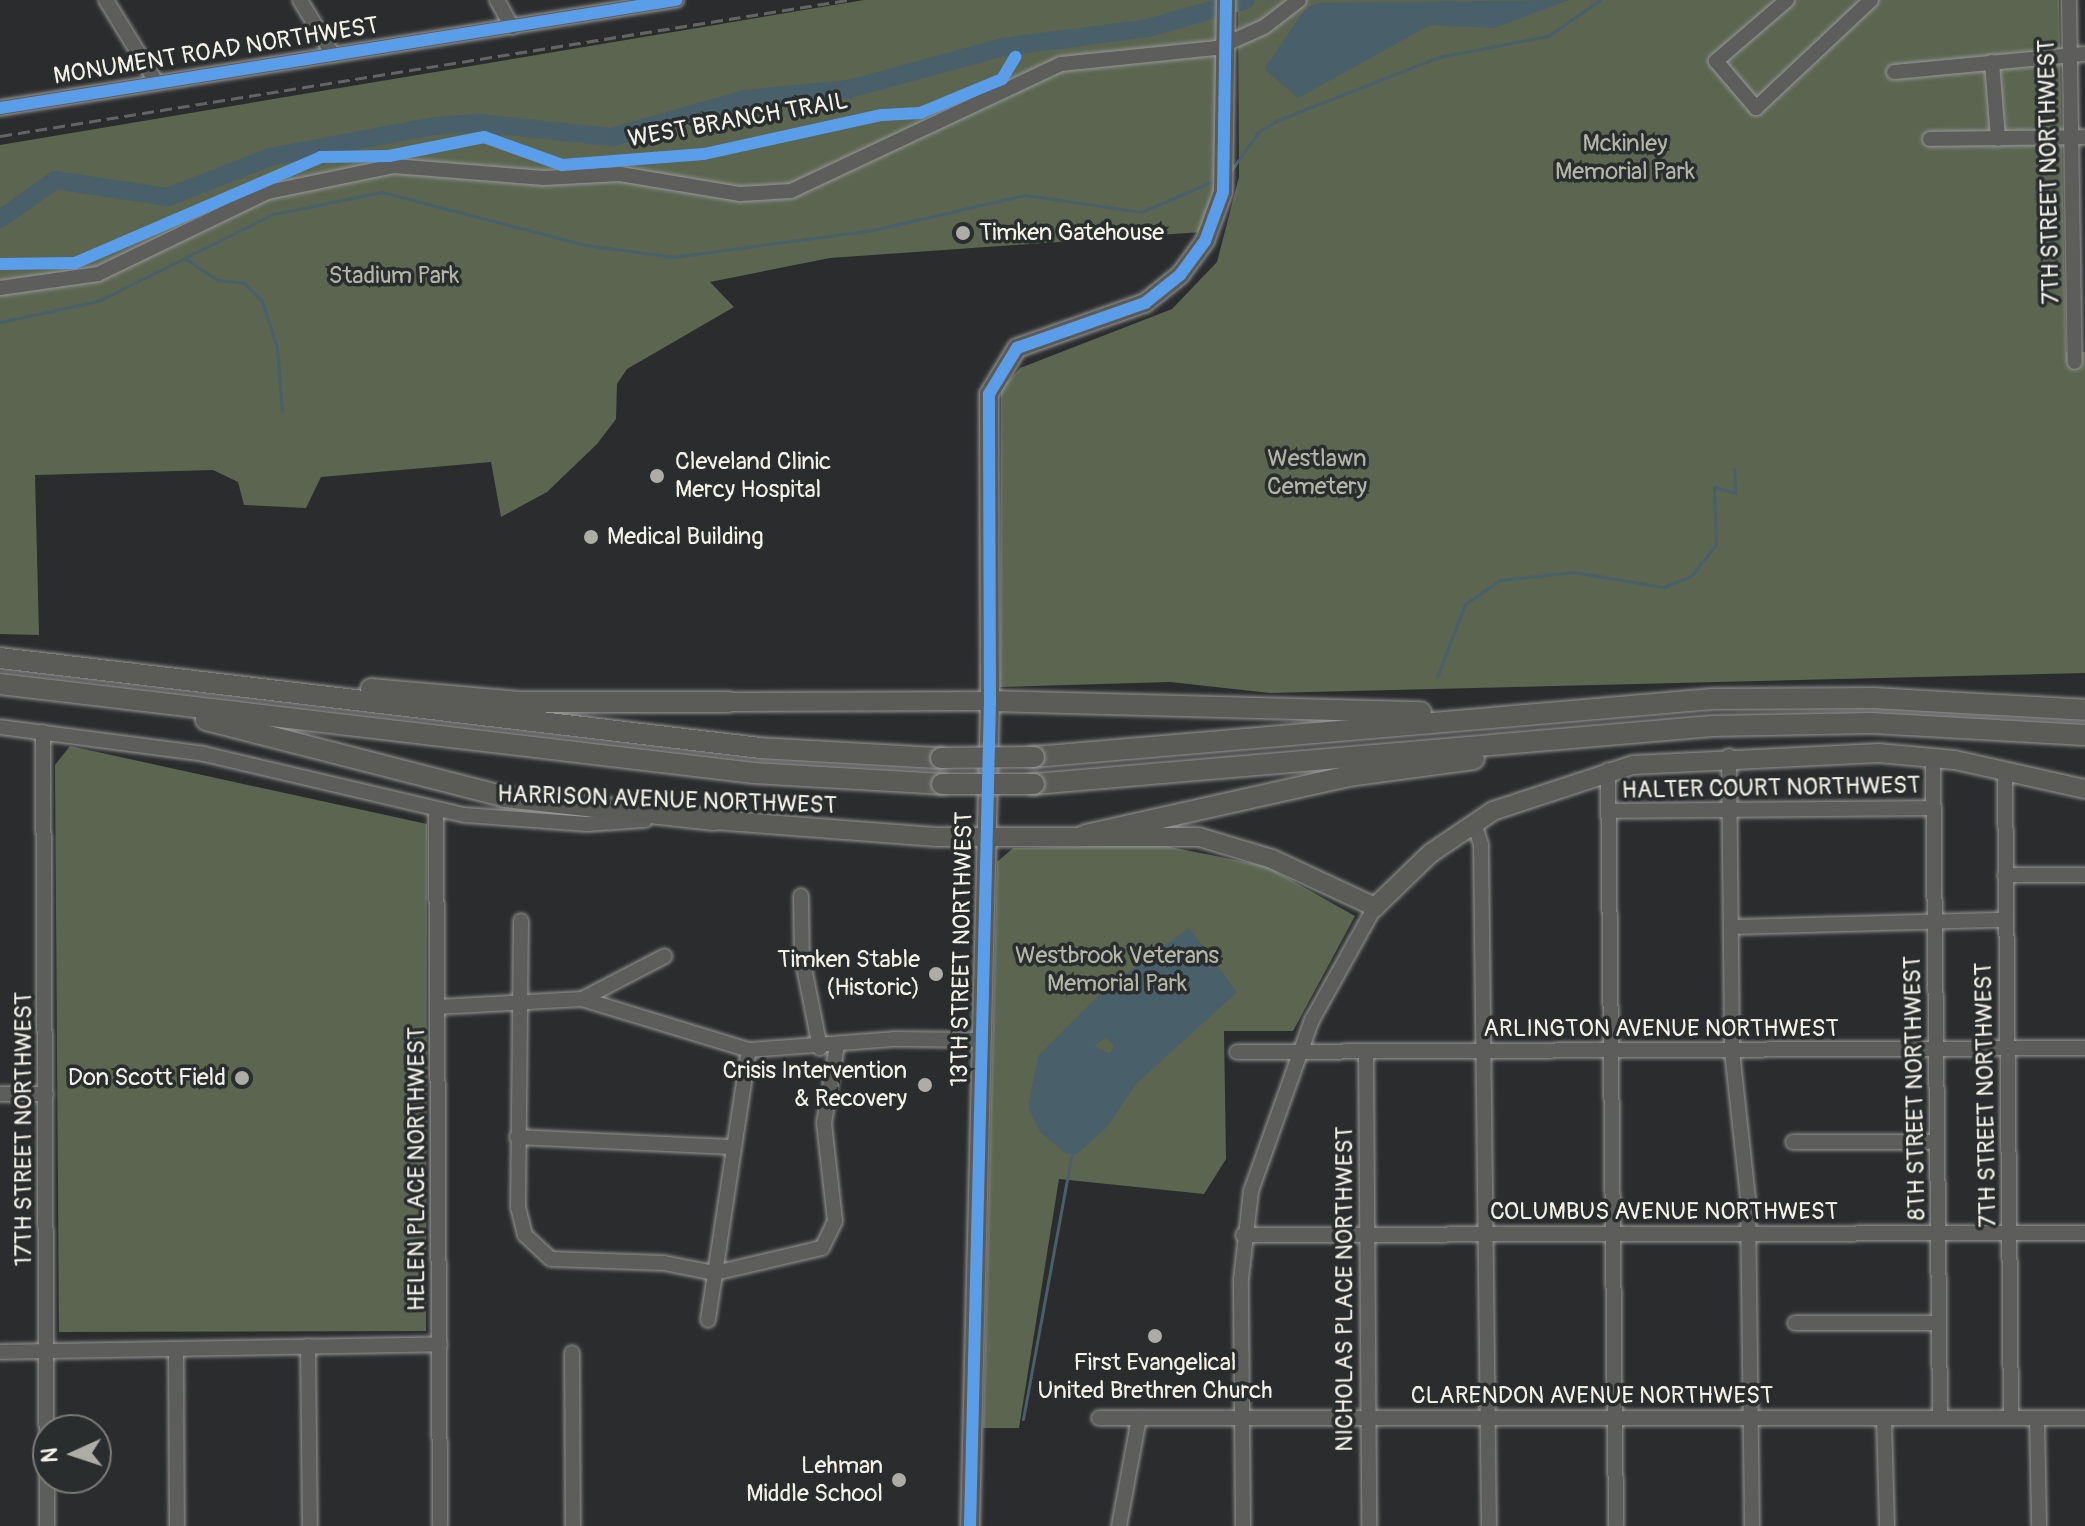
<!DOCTYPE html>
<html>
<head>
<meta charset="utf-8">
<style>
  body { margin:0 }
  #map { position:relative; width:2085px; height:1526px; overflow:hidden; background:#2b2c2d; font-family:Pangolin,sans-serif }
  div>[style] { position:absolute }
  [style*='--x'] { left:calc(var(--x)*1px); top:calc(var(--y)*1px); width:calc(var(--w)*1px); rotate:calc(var(--a)*1deg) }
  .green>* { inset:0; background:#5b6550 }
  .water>* { inset:0; background:#495f6a }
  .stream>* { height:3px; margin:-1.5px; padding:0 1.5px; transform-origin:1.5px; border-radius:1.5px; background:#495f6a }
  .river>* { height:18px; margin:-9px; padding:0 9px; transform-origin:9px; border-radius:9px; background:#495f6a }
  .roads { filter:drop-shadow(0 0 2px #979796) drop-shadow(0 0 2px #979796) }
  .minor>* { height:14px; margin:-7px; padding:0 7px; transform-origin:7px; border-radius:7px; background:#5d5d5c }
  .major>* { height:18px; margin:-9px; padding:0 9px; transform-origin:9px; border-radius:9px; background:#5b5b57 }
  .highway>* { height:20px; margin:-10px; padding:0 10px; transform-origin:10px; border-radius:10px; background:#5b5b57 }
  .rail>* { height:3px; margin-top:-1.5px; transform-origin:0; background:repeating-linear-gradient(90deg,#646464 0 12px,transparent 0 18px) }
  .bridges { filter:drop-shadow(0 0 2px #979796) drop-shadow(0 0 2px #979796) }
  .highway-bridge>* { height:20px; margin:-10px; padding:0 10px; transform-origin:10px; border-radius:10px; background:#5b5b57 }
  .cycleway>* { height:12px; margin:-6px; padding:0 6px; transform-origin:6px; border-radius:6px; background:#5a9eea }
  .dots>* { width:22px; height:22px; translate:-50% -50%; box-sizing:border-box; border:4px solid #2a2d2e; border-radius:50% }
  span { translate:-50% -50%; white-space:nowrap; text-align:center; line-height:1.15; -webkit-text-stroke:7px #2a2d2e; paint-order:stroke }
  .street-label { font-size:24px; color:#f4f1e8 }
  .park-label { font-size:24px; color:#b2b6a6 }
  .poi-label { font-size:24px; color:#f4f1e8 }
  .left { translate:0 -50%; text-align:left }
  .right { translate:-100% -50%; text-align:right }
  .north { position:absolute; left:32px; top:1414px; width:80px; height:80px; box-sizing:border-box; background:#2a2d2e; border:2px solid #7b7b78; border-radius:50%; rotate:267deg; font-size:22px; font-weight:700; line-height:32px; text-align:center; color:#f4f1e8 }
  .north::after { content:''; display:block; margin:auto; width:28px; height:36px; background:#aeaca7; clip-path:polygon(50% 0,100% 100%,50% 72%,0 100%) }
</style>
</head>
<body>
<div id="map">
  <div class="green">
    <div style="clip-path:polygon(864px 0,1218px 0,1217px 197px,1202px 232px,830px 258px,710px 282px,734px 307px,627px 369px,617px 384px,616px 419px,597px 444px,547px 492px,501px 517px,491px 462px,321px 477px,306px 508px,244px 505px,238px 482px,213px 470px,35px 475px,39px 635px,0 634px,0 145px)"></div>
    <div style="clip-path:polygon(1238px 0,2059px 0,2066px 352px,2085px 352px,2085px 673px,1270px 693px,1170px 682px,1000px 687px,1001px 389px,1020px 368px,1172px 309px,1217px 262px,1239px 177px)"></div>
    <div style="clip-path:polygon(70px 746px,427px 824px,426px 1331px,59px 1332px,55px 765px)"></div>
    <div style="clip-path:polygon(1160px 845px,1266px 866px,1355px 916px,1293px 1031px,1224px 1031px,1226px 1159px,1204px 1194px,1059px 1179px,1019px 1428px,983px 1428px,997px 862px,1013px 848px)"></div>
  </div>
  <div class="water">
    <div style="clip-path:polygon(1569px 0,1494px 28px,1430px 25px,1298px 98px,1264px 69px,1305px 9px,1318px 3px)"></div>
    <div style="clip-path:polygon(evenodd,1189px 928px,1237px 992px,1135px 1085px,1108px 1126px,1077px 1154px,1065px 1153px,1040px 1132px,1028px 1108px,1038px 1056px,1103px 991px,1189px 928px,1105px 1038px,1114px 1045px,1110px 1054px,1094px 1046px,1105px 1038px)"></div>
  </div>
  <div class="stream">
    <div style="--x:1230;--y:172;--w:50;--a:-54.7"></div>
    <div style="--x:1259;--y:131;--w:22;--a:-30"></div>
    <div style="--x:1278;--y:120;--w:173;--a:-21.4"></div>
    <div style="--x:1439;--y:57;--w:111;--a:-10.9"></div>
    <div style="--x:1548;--y:36;--w:63;--a:-34.7"></div>
    <div style="--x:186;--y:259;--w:37;--a:34"></div>
    <div style="--x:217;--y:280;--w:27;--a:6"></div>
    <div style="--x:244;--y:283;--w:25;--a:45"></div>
    <div style="--x:262;--y:301;--w:49;--a:72.3"></div>
    <div style="--x:277;--y:348;--w:63;--a:85.5"></div>
    <div style="--x:0;--y:322;--w:100;--a:-12.1"></div>
    <div style="--x:98;--y:301;--w:195;--a:-26.4"></div>
    <div style="--x:273;--y:214;--w:111;--a:-11.4"></div>
    <div style="--x:382;--y:192;--w:211;--a:14.6"></div>
    <div style="--x:586;--y:245;--w:88;--a:7.9"></div>
    <div style="--x:673;--y:257;--w:202;--a:-7.7"></div>
    <div style="--x:873;--y:230;--w:156;--a:-13"></div>
    <div style="--x:1025;--y:195;--w:117;--a:8.3"></div>
    <div style="--x:1141;--y:212;--w:82;--a:-23.1"></div>
    <div style="--x:1437;--y:677;--w:78;--a:-69"></div>
    <div style="--x:1465;--y:604;--w:42;--a:-34.4"></div>
    <div style="--x:1500;--y:580;--w:74;--a:-6.2"></div>
    <div style="--x:1574;--y:572;--w:91;--a:9.5"></div>
    <div style="--x:1664;--y:587;--w:30;--a:-23"></div>
    <div style="--x:1692;--y:575;--w:39;--a:-52"></div>
    <div style="--x:1716;--y:544;--w:57;--a:-92"></div>
    <div style="--x:1714;--y:487;--w:22;--a:16"></div>
    <div style="--x:1735;--y:493;--w:24;--a:-92"></div>
    <div style="--x:1023;--y:1419;--w:270;--a:-79.6"></div>
  </div>
  <div class="river">
    <div style="--x:0;--y:219;--w:67;--a:-35.3"></div>
    <div style="--x:55;--y:180;--w:114;--a:8.6"></div>
    <div style="--x:168;--y:197;--w:110;--a:-21.4"></div>
    <div style="--x:270;--y:157;--w:167;--a:-10.7"></div>
    <div style="--x:434;--y:126;--w:44;--a:-3.9"></div>
    <div style="--x:478;--y:123;--w:135;--a:6"></div>
    <div style="--x:612;--y:137;--w:138;--a:-15.9"></div>
    <div style="--x:745;--y:99;--w:104;--a:-5.5"></div>
    <div style="--x:849;--y:89;--w:161;--a:-15.2"></div>
    <div style="--x:1004;--y:47;--w:145;--a:-7.5"></div>
    <div style="--x:1148;--y:28;--w:102;--a:-15.9"></div>
  </div>
  <div class="roads">
    <div class="minor">
      <div style="--x:106;--y:0;--w:96;--a:58.6"></div>
      <div style="--x:300;--y:0;--w:64;--a:59"></div>
      <div style="--x:497;--y:0;--w:31;--a:61"></div>
      <div style="--x:1787;--y:0;--w:94;--a:139.3"></div>
      <div style="--x:1716;--y:61;--w:62;--a:49.6"></div>
      <div style="--x:1756;--y:108;--w:158;--a:-43.2"></div>
      <div style="--x:2069;--y:0;--w:362;--a:89.1"></div>
      <div style="--x:1992;--y:62;--w:77;--a:85.5"></div>
      <div style="--x:1894;--y:72;--w:192;--a:-5.4"></div>
      <div style="--x:0;--y:108;--w:685;--a:-9.08"></div>
      <div style="--x:1930;--y:139;--w:155;--a:-0.7"></div>
      <div style="--x:0;--y:288;--w:99;--a:-8.1"></div>
      <div style="--x:98;--y:274;--w:189;--a:-25.8"></div>
      <div style="--x:268;--y:192;--w:129;--a:-11.7"></div>
      <div style="--x:394;--y:166;--w:150;--a:4.6"></div>
      <div style="--x:544;--y:178;--w:76;--a:-3"></div>
      <div style="--x:620;--y:174;--w:122;--a:9.5"></div>
      <div style="--x:740;--y:194;--w:51;--a:-3.4"></div>
      <div style="--x:791;--y:191;--w:298;--a:-25.2"></div>
      <div style="--x:1061;--y:64;--w:157;--a:-5.9"></div>
      <div style="--x:1217;--y:48;--w:51;--a:-24.1"></div>
      <div style="--x:1264;--y:27;--w:44;--a:-37.6"></div>
      <div style="--x:0;--y:727;--w:206;--a:7.5"></div>
      <div style="--x:204;--y:754;--w:268;--a:13.2"></div>
      <div style="--x:465;--y:815;--w:122;--a:4.2"></div>
      <div style="--x:587;--y:824;--w:58;--a:-3.9"></div>
      <div style="--x:43;--y:732;--w:794;--a:89.71"></div>
      <div style="--x:1729;--y:756;--w:295;--a:89.4"></div>
      <div style="--x:1732;--y:1051;--w:149;--a:83.8"></div>
      <div style="--x:1748;--y:1199;--w:327;--a:89.3"></div>
      <div style="--x:1933;--y:757;--w:661;--a:89.39"></div>
      <div style="--x:1608;--y:770;--w:756;--a:89.39"></div>
      <div style="--x:2005;--y:772;--w:646;--a:89.47"></div>
      <div style="--x:436;--y:811;--w:715;--a:89.68"></div>
      <div style="--x:1608;--y:811;--w:326;--a:-0.5"></div>
      <div style="--x:1474;--y:823;--w:23;--a:72"></div>
      <div style="--x:1481;--y:845;--w:681;--a:89.33"></div>
      <div style="--x:2005;--y:875;--w:80;--a:0"></div>
      <div style="--x:801;--y:896;--w:61;--a:89.1"></div>
      <div style="--x:802;--y:957;--w:93;--a:78.8"></div>
      <div style="--x:521;--y:921;--w:286;--a:90.6"></div>
      <div style="--x:518;--y:1207;--w:29;--a:76"></div>
      <div style="--x:525;--y:1235;--w:35;--a:43"></div>
      <div style="--x:551;--y:1259;--w:113;--a:2"></div>
      <div style="--x:664;--y:1263;--w:52;--a:11.1"></div>
      <div style="--x:715;--y:1273;--w:110;--a:-13.2"></div>
      <div style="--x:822;--y:1248;--w:30;--a:-64"></div>
      <div style="--x:835;--y:1221;--w:99;--a:-96.4"></div>
      <div style="--x:824;--y:1123;--w:79;--a:-80.5"></div>
      <div style="--x:1731;--y:927;--w:275;--a:-1.5"></div>
      <div style="--x:582;--y:999;--w:175;--a:17"></div>
      <div style="--x:749;--y:1050;--w:145;--a:-4.3"></div>
      <div style="--x:894;--y:1039;--w:88;--a:0.7"></div>
      <div style="--x:438;--y:1007;--w:144;--a:-3.2"></div>
      <div style="--x:582;--y:999;--w:93;--a:-27.4"></div>
      <div style="--x:1366;--y:1051;--w:475;--a:89.6"></div>
      <div style="--x:1237;--y:1052;--w:848;--a:-0.27"></div>
      <div style="--x:0;--y:1094;--w:46;--a:0"></div>
      <div style="--x:517;--y:1137;--w:212;--a:2.7"></div>
      <div style="--x:1793;--y:1142;--w:144;--a:0"></div>
      <div style="--x:1243;--y:1235;--w:842;--a:-0.14"></div>
      <div style="--x:708;--y:1320;--w:273;--a:-81.4"></div>
      <div style="--x:1795;--y:1323;--w:144;--a:0"></div>
      <div style="--x:308;--y:1346;--w:180;--a:89.4"></div>
      <div style="--x:176;--y:1349;--w:177;--a:89.7"></div>
      <div style="--x:0;--y:1352;--w:440;--a:-1"></div>
      <div style="--x:572;--y:1353;--w:173;--a:89.7"></div>
      <div style="--x:1099;--y:1418;--w:986;--a:0"></div>
      <div style="--x:1884;--y:1418;--w:108;--a:88.4"></div>
      <div style="--x:2037;--y:1418;--w:108;--a:88.9"></div>
      <div style="--x:1119;--y:1526;--w:110;--a:-79.5"></div>
      <div style="--x:1243;--y:1526;--w:247;--a:-90.5"></div>
      <div style="--x:1241;--y:1279;--w:89;--a:-83.5"></div>
      <div style="--x:1251;--y:1191;--w:182;--a:-70.4"></div>
      <div style="--x:1312;--y:1020;--w:129;--a:-60.9"></div>
    </div>
    <div class="major">
      <div style="--x:729;--y:702;--w:261;--a:-0.2"></div>
      <div style="--x:714;--y:820;--w:222;--a:4.4"></div>
      <div style="--x:935;--y:837;--w:264;--a:0"></div>
      <div style="--x:1199;--y:837;--w:76;--a:16.8"></div>
      <div style="--x:1272;--y:859;--w:114;--a:25"></div>
      <div style="--x:1375;--y:907;--w:78;--a:-44"></div>
      <div style="--x:1431;--y:853;--w:75;--a:-34.1"></div>
      <div style="--x:1493;--y:811;--w:147;--a:-18.2"></div>
      <div style="--x:1633;--y:765;--w:246;--a:-2.8"></div>
      <div style="--x:1879;--y:753;--w:76;--a:5.3"></div>
      <div style="--x:1955;--y:760;--w:133;--a:12.6"></div>
      <div style="--x:970;--y:1526;--w:825;--a:-88.61"></div>
      <div style="--x:990;--y:701;--w:307;--a:-90.2"></div>
      <div style="--x:989;--y:394;--w:54;--a:-58.7"></div>
      <div style="--x:1017;--y:348;--w:136;--a:-19.4"></div>
      <div style="--x:1145;--y:303;--w:45;--a:-38.7"></div>
      <div style="--x:1180;--y:275;--w:42;--a:-53.7"></div>
      <div style="--x:1205;--y:241;--w:52;--a:-69.8"></div>
      <div style="--x:1223;--y:192;--w:192;--a:-89.1"></div>
    </div>
    <div class="highway">
      <div style="--x:0;--y:658;--w:765;--a:6.75"></div>
      <div style="--x:760;--y:748;--w:181;--a:3.2"></div>
      <div style="--x:0;--y:684;--w:759;--a:6.73"></div>
      <div style="--x:754;--y:773;--w:188;--a:3.3"></div>
      <div style="--x:371;--y:689;--w:151;--a:5"></div>
      <div style="--x:521;--y:702;--w:208;--a:0"></div>
      <div style="--x:990;--y:701;--w:431;--a:1.5"></div>
      <div style="--x:206;--y:720;--w:309;--a:14.4"></div>
      <div style="--x:505;--y:797;--w:210;--a:6.3"></div>
      <div style="--x:1034;--y:757;--w:681;--a:-4.88"></div>
      <div style="--x:1713;--y:699;--w:160;--a:-0.4"></div>
      <div style="--x:1873;--y:698;--w:212;--a:3.2"></div>
      <div style="--x:1034;--y:784;--w:681;--a:-4.88"></div>
      <div style="--x:1713;--y:726;--w:158;--a:-1.1"></div>
      <div style="--x:1871;--y:723;--w:214;--a:3.2"></div>
      <div style="--x:1085;--y:835;--w:271;--a:-12.6"></div>
      <div style="--x:1349;--y:776;--w:126;--a:-7.7"></div>
    </div>
  </div>
  <div class="rail">
    <div style="--x:0;--y:136;--w:858;--a:-9.12"></div>
  </div>
  <div class="bridges">
    <div class="highway-bridge">
      <div style="--x:941;--y:758;--w:93;--a:-0.6"></div>
      <div style="--x:942;--y:784;--w:92;--a:0"></div>
    </div>
  </div>
  <div class="cycleway">
    <div style="--x:0;--y:108;--w:685;--a:-9.08"></div>
    <div style="--x:0;--y:264;--w:75;--a:-0.8"></div>
    <div style="--x:75;--y:263;--w:268;--a:-23.3"></div>
    <div style="--x:321;--y:157;--w:68;--a:-0.8"></div>
    <div style="--x:389;--y:156;--w:97;--a:-11.3"></div>
    <div style="--x:484;--y:137;--w:83;--a:19.7"></div>
    <div style="--x:562;--y:165;--w:142;--a:-4.4"></div>
    <div style="--x:704;--y:154;--w:182;--a:-12.4"></div>
    <div style="--x:882;--y:115;--w:38;--a:-3"></div>
    <div style="--x:920;--y:113;--w:89;--a:-22.5"></div>
    <div style="--x:1002;--y:79;--w:26;--a:-59"></div>
    <div style="--x:970;--y:1526;--w:825;--a:-88.61"></div>
    <div style="--x:990;--y:701;--w:307;--a:-90.2"></div>
    <div style="--x:989;--y:394;--w:54;--a:-58.7"></div>
    <div style="--x:1017;--y:348;--w:136;--a:-19.4"></div>
    <div style="--x:1145;--y:303;--w:45;--a:-38.7"></div>
    <div style="--x:1180;--y:275;--w:42;--a:-53.7"></div>
    <div style="--x:1205;--y:241;--w:52;--a:-69.8"></div>
    <div style="--x:1223;--y:192;--w:192;--a:-89.1"></div>
  </div>
  <div class="dots">
    <div style="left:963px;top:233px;background:#aeaca7"></div>
    <div style="left:657px;top:476px;background:#aeaca7"></div>
    <div style="left:591px;top:537px;background:#aeaca7"></div>
    <div style="left:936px;top:974px;background:#aeaca7"></div>
    <div style="left:242px;top:1078px;background:#aeaca7"></div>
    <div style="left:925px;top:1085px;background:#aeaca7"></div>
    <div style="left:1155px;top:1336px;background:#aeaca7"></div>
    <div style="left:899px;top:1480px;background:#aeaca7"></div>
  </div>
  <div class="street-label">
    <span style="left:216px;top:51px;rotate:-9deg">MONUMENT ROAD NORTHWEST</span>
    <span style="left:738px;top:120px;rotate:-10deg">WEST BRANCH TRAIL</span>
    <span style="left:2049px;top:172px;rotate:-91deg">7TH STREET NORTHWEST</span>
    <span style="left:1771px;top:788px;rotate:-1deg">HALTER COURT NORTHWEST</span>
    <span style="left:667px;top:800px;rotate:2deg">HARRISON AVENUE NORTHWEST</span>
    <span style="left:962px;top:949px;rotate:-89deg">13TH STREET NORTHWEST</span>
    <span style="left:1661px;top:1029px">ARLINGTON AVENUE NORTHWEST</span>
    <span style="left:1915px;top:1088px;rotate:-91deg">8TH STREET NORTHWEST</span>
    <span style="left:1986px;top:1095px;rotate:-91deg">7TH STREET NORTHWEST</span>
    <span style="left:24px;top:1129px;rotate:-90deg">17TH STREET NORTHWEST</span>
    <span style="left:417px;top:1169px;rotate:-90deg">HELEN PLACE NORTHWEST</span>
    <span style="left:1664px;top:1212px">COLUMBUS AVENUE NORTHWEST</span>
    <span style="left:1345px;top:1289px;rotate:-90deg">NICHOLAS PLACE NORTHWEST</span>
    <span style="left:1592px;top:1396px">CLARENDON AVENUE NORTHWEST</span>
  </div>
  <div class="park-label">
    <span style="left:1625px;top:158px">Mckinley<br>Memorial Park</span>
    <span style="left:394px;top:276px">Stadium Park</span>
    <span style="left:1317px;top:473px">Westlawn<br>Cemetery</span>
    <span style="left:1117px;top:970px">Westbrook Veterans<br>Memorial Park</span>
  </div>
  <div class="poi-label">
    <span class="left" style="left:979px;top:233px">Timken Gatehouse</span>
    <span class="left" style="left:675px;top:476px">Cleveland Clinic<br>Mercy Hospital</span>
    <span class="left" style="left:607px;top:537px">Medical Building</span>
    <span class="right" style="left:920px;top:974px">Timken Stable<br>(Historic)</span>
    <span class="right" style="left:907px;top:1085px">Crisis Intervention<br>&amp; Recovery</span>
    <span class="right" style="left:226px;top:1078px">Don Scott Field</span>
    <span style="left:1155px;top:1377px">First Evangelical<br>United Brethren Church</span>
    <span class="right" style="left:883px;top:1480px">Lehman<br>Middle School</span>
  </div>
  <div class="north">N</div>
</div>
</body>
</html>
